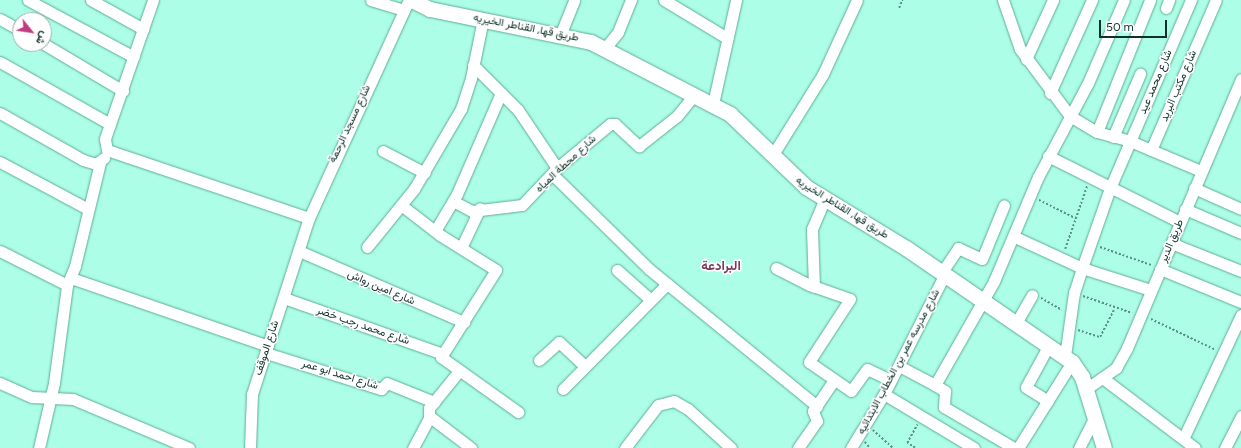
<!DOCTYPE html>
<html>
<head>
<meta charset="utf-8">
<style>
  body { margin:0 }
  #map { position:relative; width:1241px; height:448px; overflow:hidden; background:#adfee6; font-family:Figtree,Vazirmatn,sans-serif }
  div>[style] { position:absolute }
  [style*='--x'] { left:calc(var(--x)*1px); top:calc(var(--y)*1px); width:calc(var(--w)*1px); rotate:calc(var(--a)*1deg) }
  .path>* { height:1.5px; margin-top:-0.75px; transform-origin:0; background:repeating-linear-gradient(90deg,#599181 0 2px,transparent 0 4px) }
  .roads { filter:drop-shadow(0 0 1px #5ead97) drop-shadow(0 0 1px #5ead97) }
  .street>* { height:11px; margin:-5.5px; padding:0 5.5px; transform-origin:5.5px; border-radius:5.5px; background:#fff }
  .secondary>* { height:15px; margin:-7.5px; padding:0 7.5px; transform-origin:7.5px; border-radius:7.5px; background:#fff }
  span { translate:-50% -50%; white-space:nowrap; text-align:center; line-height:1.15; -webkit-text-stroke:3px #fff; paint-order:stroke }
  .street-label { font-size:11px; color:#0f3128 }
  .quarter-label { font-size:13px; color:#7b3857; font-weight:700 }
  .north { position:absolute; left:12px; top:12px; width:40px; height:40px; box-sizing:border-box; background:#fff; border:1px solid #9fada9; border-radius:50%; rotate:120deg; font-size:11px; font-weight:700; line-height:16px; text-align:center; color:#0f3128 }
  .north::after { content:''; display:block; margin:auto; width:14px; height:18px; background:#c13c7e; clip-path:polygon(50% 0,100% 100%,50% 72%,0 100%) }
  .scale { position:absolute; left:1099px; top:20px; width:68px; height:18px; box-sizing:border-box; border:2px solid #0f3128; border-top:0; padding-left:5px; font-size:12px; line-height:14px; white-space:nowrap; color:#0f3128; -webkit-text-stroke:3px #fff; paint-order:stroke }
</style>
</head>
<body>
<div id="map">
  <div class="path">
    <div style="--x:899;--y:8;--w:9;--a:-69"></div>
    <div style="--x:1039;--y:200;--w:40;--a:26.6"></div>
    <div style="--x:1100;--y:247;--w:54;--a:19.4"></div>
    <div style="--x:1065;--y:249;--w:67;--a:-70.8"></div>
    <div style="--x:1083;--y:296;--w:52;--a:19.1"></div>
    <div style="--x:1041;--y:298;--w:24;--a:30"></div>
    <div style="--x:1151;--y:319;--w:70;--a:25.5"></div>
    <div style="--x:1078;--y:330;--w:23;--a:18"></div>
    <div style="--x:1100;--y:337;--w:30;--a:-63"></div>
    <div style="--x:873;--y:430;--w:27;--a:42"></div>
    <div style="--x:865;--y:442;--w:8;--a:50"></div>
    <div style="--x:915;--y:448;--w:9;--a:-148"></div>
    <div style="--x:907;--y:443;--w:21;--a:-61"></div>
  </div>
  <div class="roads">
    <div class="street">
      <div style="--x:28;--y:0;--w:120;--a:28.3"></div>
      <div style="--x:91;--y:0;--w:60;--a:29.1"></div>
      <div style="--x:153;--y:0;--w:147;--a:109.1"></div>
      <div style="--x:105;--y:139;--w:11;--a:80"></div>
      <div style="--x:107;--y:150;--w:213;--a:18.6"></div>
      <div style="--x:371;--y:0;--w:34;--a:17"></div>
      <div style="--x:664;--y:0;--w:74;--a:31.1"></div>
      <div style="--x:1003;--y:0;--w:52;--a:70.9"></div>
      <div style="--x:1020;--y:49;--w:84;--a:53.3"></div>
      <div style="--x:1070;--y:116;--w:31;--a:31"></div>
      <div style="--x:1097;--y:132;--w:34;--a:15"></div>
      <div style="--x:1130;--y:141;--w:77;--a:22.9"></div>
      <div style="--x:1166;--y:8;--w:9;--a:-69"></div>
      <div style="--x:0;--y:19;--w:23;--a:29"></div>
      <div style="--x:561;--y:33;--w:35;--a:-68"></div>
      <div style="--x:44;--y:44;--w:92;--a:30.7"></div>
      <div style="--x:606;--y:47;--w:19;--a:-51"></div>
      <div style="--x:618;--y:32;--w:35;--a:-68"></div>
      <div style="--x:1026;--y:59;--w:65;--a:-65.4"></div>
      <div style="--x:0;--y:62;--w:126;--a:29.4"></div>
      <div style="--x:473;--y:65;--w:64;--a:45"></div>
      <div style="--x:518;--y:110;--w:70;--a:56.1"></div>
      <div style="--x:1050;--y:93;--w:102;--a:-65.7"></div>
      <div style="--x:713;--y:104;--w:107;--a:-77.5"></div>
      <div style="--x:0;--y:113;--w:95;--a:29.5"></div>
      <div style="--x:83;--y:160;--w:14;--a:17"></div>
      <div style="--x:96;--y:164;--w:10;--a:-37"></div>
      <div style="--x:1097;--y:132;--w:142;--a:-68.1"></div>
      <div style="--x:1113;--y:137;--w:69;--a:-66.8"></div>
      <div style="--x:1151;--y:150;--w:163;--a:-66.6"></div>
      <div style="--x:383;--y:151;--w:47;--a:27.6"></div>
      <div style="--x:772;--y:156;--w:97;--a:-58.1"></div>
      <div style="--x:823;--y:74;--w:81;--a:-65.3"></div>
      <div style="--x:1048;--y:156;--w:148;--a:26.6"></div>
      <div style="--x:0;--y:162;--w:100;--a:28.1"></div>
      <div style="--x:552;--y:174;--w:136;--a:44.4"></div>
      <div style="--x:649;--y:269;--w:217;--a:39.2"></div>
      <div style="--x:1194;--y:188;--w:51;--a:24.1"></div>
      <div style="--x:453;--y:201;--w:21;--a:28"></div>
      <div style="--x:472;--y:211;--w:50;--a:-6.8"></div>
      <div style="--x:522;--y:205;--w:51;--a:-46.6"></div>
      <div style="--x:557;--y:168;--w:69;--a:-39.7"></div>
      <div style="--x:610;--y:124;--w:5;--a:0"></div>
      <div style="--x:615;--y:124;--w:33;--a:43"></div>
      <div style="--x:639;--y:146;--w:48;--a:-38.3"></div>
      <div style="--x:677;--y:116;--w:28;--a:-51"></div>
      <div style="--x:401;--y:205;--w:49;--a:37.6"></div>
      <div style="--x:440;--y:235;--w:66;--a:32"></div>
      <div style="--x:496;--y:270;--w:103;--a:122.3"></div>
      <div style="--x:441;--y:357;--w:95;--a:35.5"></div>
      <div style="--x:1185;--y:209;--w:61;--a:23.2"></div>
      <div style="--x:435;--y:231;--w:43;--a:-59.3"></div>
      <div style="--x:457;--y:194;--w:110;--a:-66.5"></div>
      <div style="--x:1015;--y:237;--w:74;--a:24.8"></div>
      <div style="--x:1082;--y:268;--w:72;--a:17.7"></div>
      <div style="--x:1171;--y:243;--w:75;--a:21.8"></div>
      <div style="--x:367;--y:247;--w:75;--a:-51"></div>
      <div style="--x:414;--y:189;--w:93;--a:-59.6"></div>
      <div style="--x:461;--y:109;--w:33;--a:-72"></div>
      <div style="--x:471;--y:78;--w:60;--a:-78.5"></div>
      <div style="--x:461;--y:248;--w:44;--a:-64.6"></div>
      <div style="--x:0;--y:251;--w:75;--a:26.9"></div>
      <div style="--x:299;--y:251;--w:180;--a:23.3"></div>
      <div style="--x:776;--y:268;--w:38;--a:27"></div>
      <div style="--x:810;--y:285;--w:42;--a:19.3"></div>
      <div style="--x:850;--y:299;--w:75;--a:123.1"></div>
      <div style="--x:809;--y:362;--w:51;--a:34.6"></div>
      <div style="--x:851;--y:391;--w:27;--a:-54"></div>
      <div style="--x:867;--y:369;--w:26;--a:25"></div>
      <div style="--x:1160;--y:269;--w:87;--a:22.2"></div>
      <div style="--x:617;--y:270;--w:45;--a:41.4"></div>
      <div style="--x:942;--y:272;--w:29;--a:-56"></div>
      <div style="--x:958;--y:248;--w:26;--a:25"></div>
      <div style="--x:982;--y:259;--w:58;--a:-67.8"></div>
      <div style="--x:71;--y:278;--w:208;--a:19"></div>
      <div style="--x:814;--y:287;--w:58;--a:-92"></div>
      <div style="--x:812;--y:229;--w:33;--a:-67"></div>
      <div style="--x:284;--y:298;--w:169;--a:19.4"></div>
      <div style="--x:1016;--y:323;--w:32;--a:-60"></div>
      <div style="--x:266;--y:353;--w:121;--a:17.4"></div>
      <div style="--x:381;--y:389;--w:8;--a:-45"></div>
      <div style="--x:387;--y:383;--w:51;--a:22"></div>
      <div style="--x:1065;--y:356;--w:64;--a:-81.9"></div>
      <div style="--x:1074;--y:293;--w:26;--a:-72"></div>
      <div style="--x:1082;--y:268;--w:85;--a:-70.7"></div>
      <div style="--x:1110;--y:188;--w:205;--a:-66.7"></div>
      <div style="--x:539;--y:360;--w:27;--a:-42"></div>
      <div style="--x:559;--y:342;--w:35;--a:43"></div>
      <div style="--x:899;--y:366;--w:41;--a:27.8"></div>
      <div style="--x:935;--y:385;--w:120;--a:-60.4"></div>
      <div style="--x:994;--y:281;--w:113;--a:-67.1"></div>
      <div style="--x:1038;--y:177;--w:106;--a:-62"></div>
      <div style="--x:1088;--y:83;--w:90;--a:-66.6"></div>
      <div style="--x:1104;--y:379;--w:114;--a:37.2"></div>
      <div style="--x:0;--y:383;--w:35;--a:24"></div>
      <div style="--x:32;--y:397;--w:41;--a:2.8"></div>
      <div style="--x:73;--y:399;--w:126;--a:22.9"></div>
      <div style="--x:935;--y:385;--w:12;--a:31"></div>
      <div style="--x:945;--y:391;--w:16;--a:94"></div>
      <div style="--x:944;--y:407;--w:81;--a:30.4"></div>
      <div style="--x:563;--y:389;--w:148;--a:-45.3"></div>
      <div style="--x:1086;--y:389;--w:37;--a:-35"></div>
      <div style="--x:1116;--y:368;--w:23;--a:-61"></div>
      <div style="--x:1127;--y:348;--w:292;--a:-67"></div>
      <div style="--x:884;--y:394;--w:105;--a:31"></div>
      <div style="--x:1048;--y:401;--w:26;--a:-148"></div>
      <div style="--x:1026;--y:387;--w:48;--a:-61.3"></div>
      <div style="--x:429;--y:416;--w:53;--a:37.3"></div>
      <div style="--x:1183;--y:439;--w:137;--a:-64.9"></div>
      <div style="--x:39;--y:448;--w:67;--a:-77"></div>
      <div style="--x:54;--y:383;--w:99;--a:-82.4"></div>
      <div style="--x:67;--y:285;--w:21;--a:-67"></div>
      <div style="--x:75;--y:266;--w:106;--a:-76.4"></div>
      <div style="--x:250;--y:448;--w:54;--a:-87.9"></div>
      <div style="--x:252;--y:394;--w:185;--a:-72.1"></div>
      <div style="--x:309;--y:218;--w:240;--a:-65.4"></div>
      <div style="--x:413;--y:448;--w:34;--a:-62"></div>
      <div style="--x:429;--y:418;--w:10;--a:-90"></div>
      <div style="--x:429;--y:408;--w:48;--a:-51"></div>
      <div style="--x:625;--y:448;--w:54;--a:-52.5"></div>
      <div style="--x:658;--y:405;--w:16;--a:-14"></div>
      <div style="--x:674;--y:401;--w:16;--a:30"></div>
      <div style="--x:688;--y:409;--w:58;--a:42.2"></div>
      <div style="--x:798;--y:448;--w:33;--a:-55"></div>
      <div style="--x:817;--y:421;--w:11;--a:-112"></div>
      <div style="--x:813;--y:411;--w:37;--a:-56"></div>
      <div style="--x:851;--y:448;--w:63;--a:-58.6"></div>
      <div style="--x:884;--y:394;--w:135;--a:-63.1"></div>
      <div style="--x:1018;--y:448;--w:102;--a:-57.9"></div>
      <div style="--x:1079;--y:448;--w:30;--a:-63"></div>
      <div style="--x:1225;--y:448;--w:36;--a:-63"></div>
    </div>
    <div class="secondary">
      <div style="--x:412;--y:0;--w:20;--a:27"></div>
      <div style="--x:430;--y:9;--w:164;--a:11.6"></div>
      <div style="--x:591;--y:42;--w:157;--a:27.4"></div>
      <div style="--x:730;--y:114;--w:105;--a:43.8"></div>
      <div style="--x:806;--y:187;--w:117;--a:31.4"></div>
      <div style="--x:906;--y:248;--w:201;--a:34.5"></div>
      <div style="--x:1072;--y:362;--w:18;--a:56"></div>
      <div style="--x:1082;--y:377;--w:74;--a:72.8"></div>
    </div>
  </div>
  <div class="street-label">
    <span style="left:526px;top:28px;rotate:11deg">طريق قها, القناطر الخيريه</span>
    <span style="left:1156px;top:82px;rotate:-67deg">شارع محمد عيد</span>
    <span style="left:1179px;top:86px;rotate:-67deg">شارع مكتب البريد</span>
    <span style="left:350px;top:124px;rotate:-65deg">شارع مسجد الرحمة</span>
    <span style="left:566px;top:164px;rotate:-43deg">شارع محطة المياه</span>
    <span style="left:842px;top:208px;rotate:32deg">طريق قها, القناطر الخيريه</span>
    <span style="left:1172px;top:241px;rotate:-67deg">طريق الدير</span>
    <span style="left:381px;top:288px;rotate:23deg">شارع امين رواش</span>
    <span style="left:363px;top:326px;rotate:19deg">شارع محمد رجب خضر</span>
    <span style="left:267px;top:348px;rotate:-72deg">شارع الموقف</span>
    <span style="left:899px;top:362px;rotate:-62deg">شارع مدرسه عمر بن الخطاب الابتدائيه</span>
    <span style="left:340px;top:375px;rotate:17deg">شارع احمد ابو عمر</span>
  </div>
  <div class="quarter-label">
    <span style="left:721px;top:266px">البرادعة</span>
  </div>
  <div class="north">ش</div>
  <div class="scale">50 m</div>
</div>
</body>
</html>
